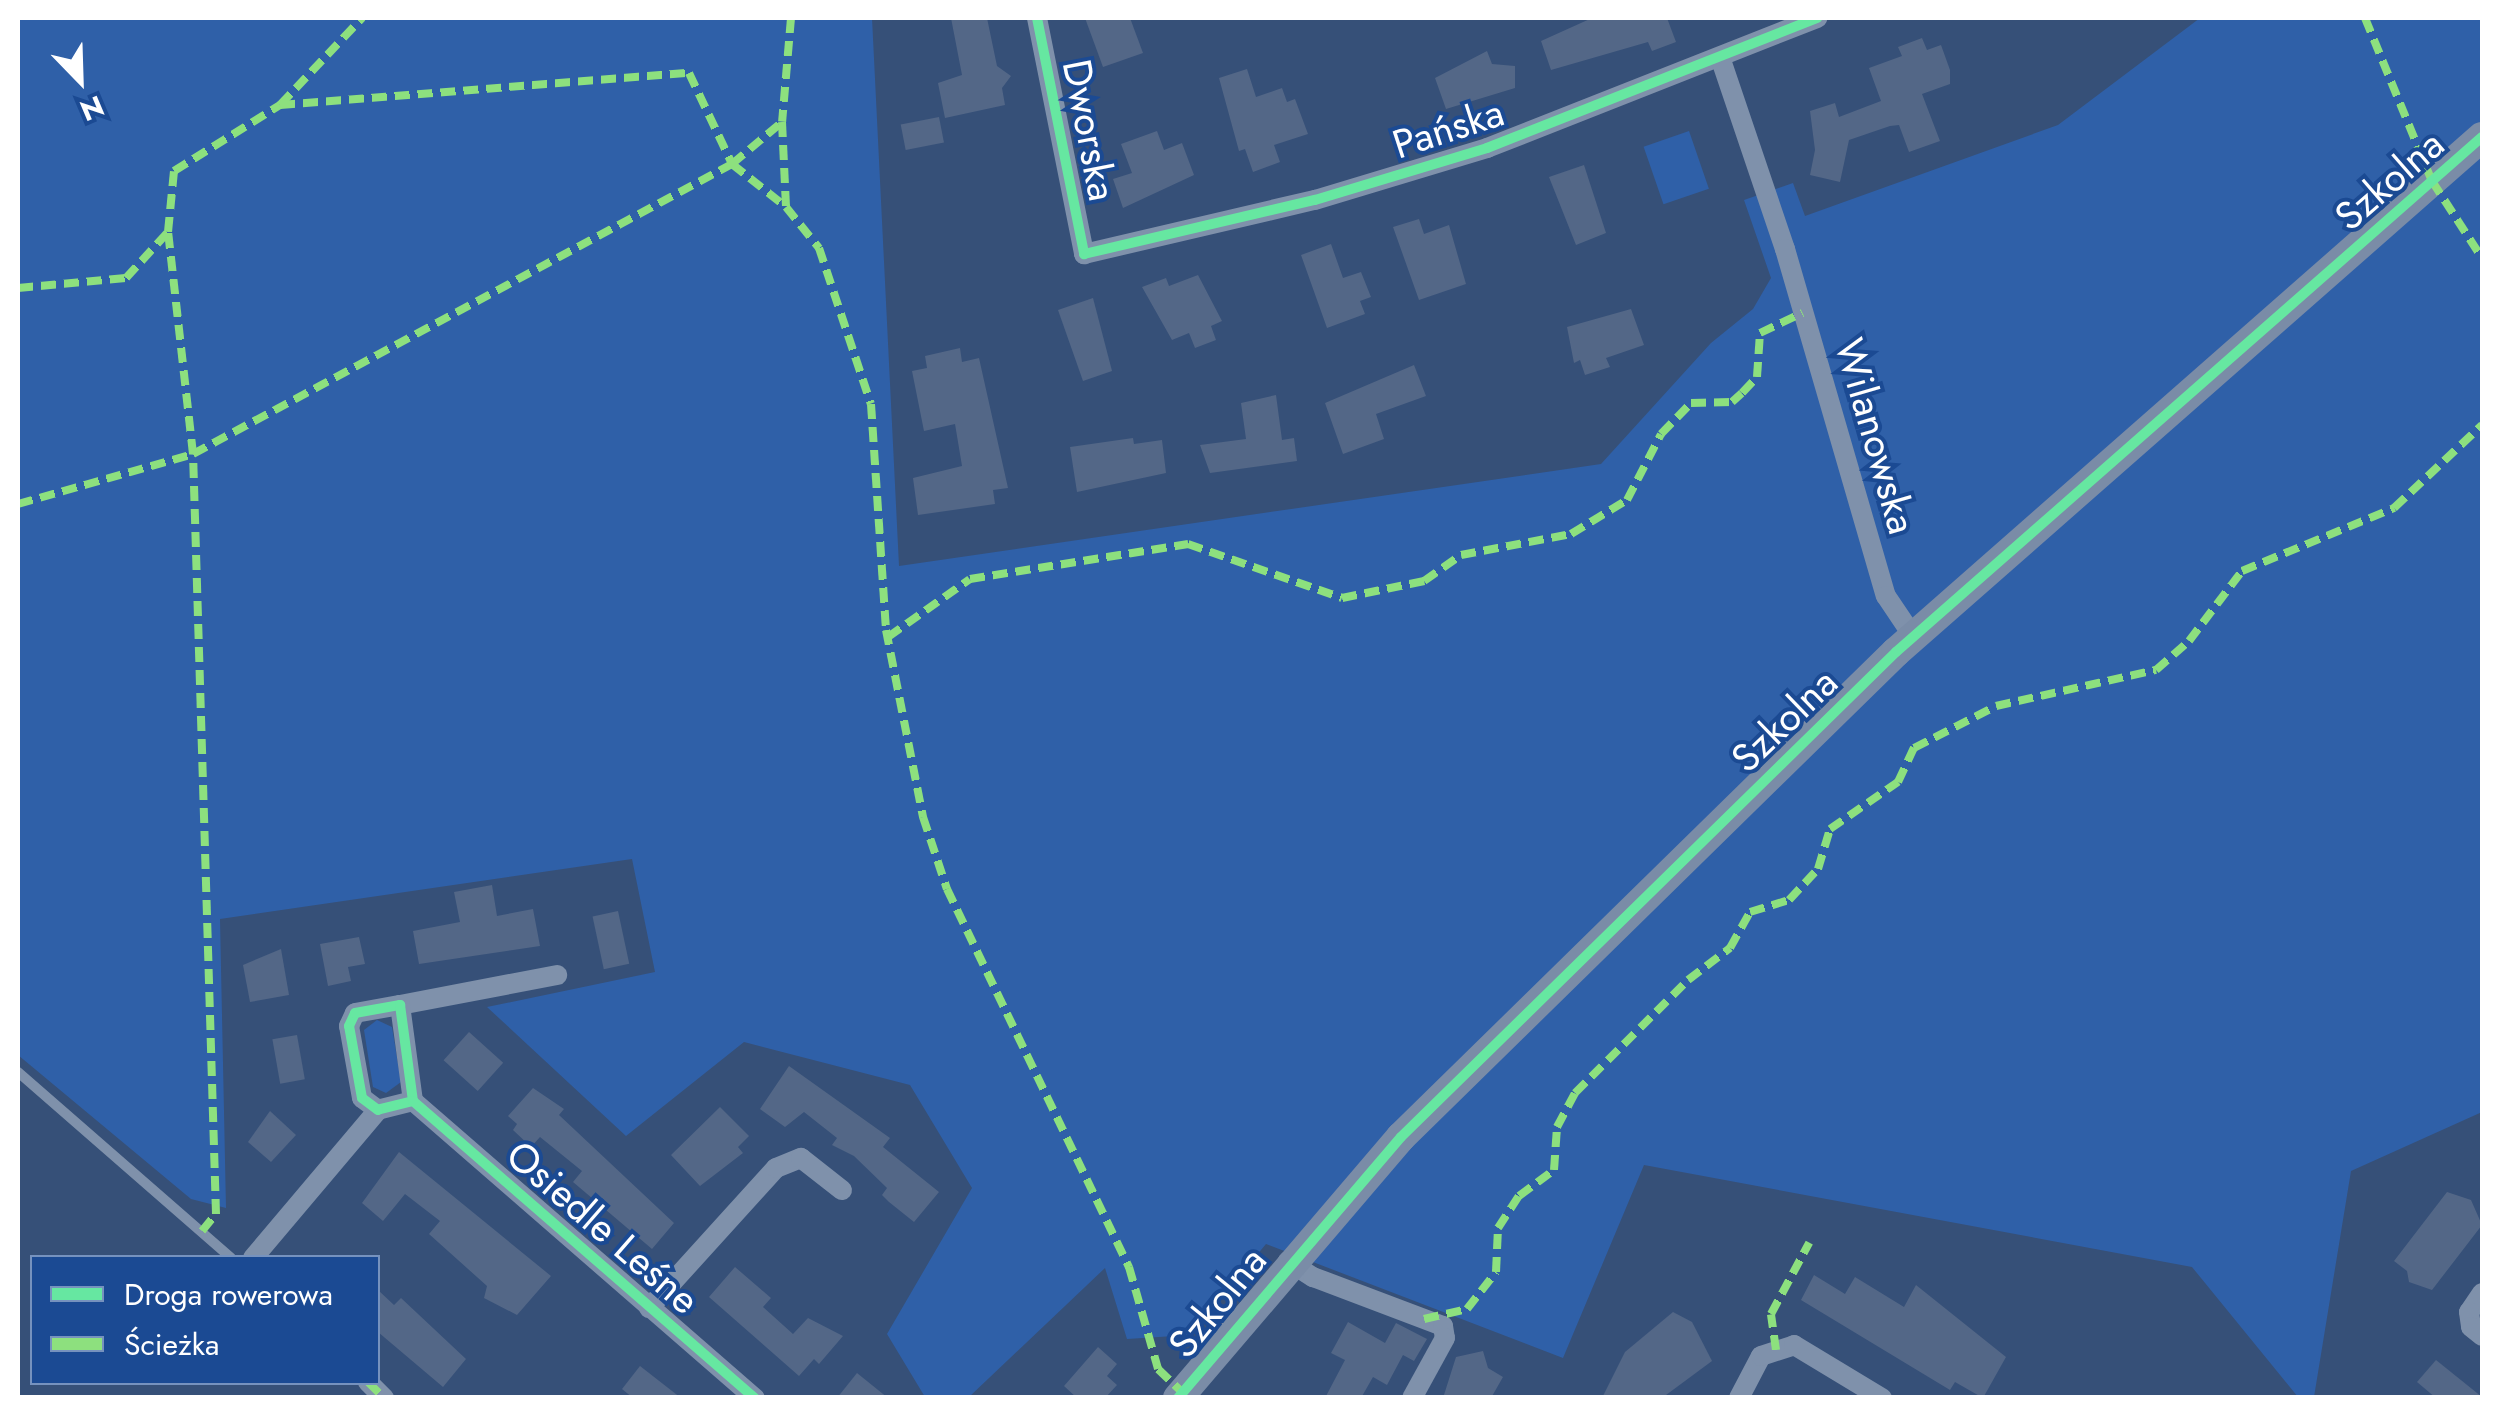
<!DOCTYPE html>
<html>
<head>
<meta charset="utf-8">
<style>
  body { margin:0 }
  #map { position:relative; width:2500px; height:1415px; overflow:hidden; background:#365078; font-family:Jost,sans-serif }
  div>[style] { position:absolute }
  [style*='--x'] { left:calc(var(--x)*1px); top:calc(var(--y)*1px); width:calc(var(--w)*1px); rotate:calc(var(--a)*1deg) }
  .green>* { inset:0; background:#2f60a8; transform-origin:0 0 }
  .building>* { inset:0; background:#536787; transform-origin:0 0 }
  .lane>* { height:10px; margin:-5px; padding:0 5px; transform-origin:5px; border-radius:5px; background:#7f91ab }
  .street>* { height:20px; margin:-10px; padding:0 10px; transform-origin:10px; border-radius:10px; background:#7f91ab }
  .secondary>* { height:30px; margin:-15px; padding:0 15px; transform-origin:15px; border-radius:15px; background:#7a8ca7 }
  .quiet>* { height:8px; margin-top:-4px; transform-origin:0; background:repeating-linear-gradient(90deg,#8de07e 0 15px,transparent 0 23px) }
  .cycleway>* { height:10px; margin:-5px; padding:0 5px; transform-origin:5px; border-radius:5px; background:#66e7a1 }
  span { translate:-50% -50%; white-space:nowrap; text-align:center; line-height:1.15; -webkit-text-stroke:8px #1b4a93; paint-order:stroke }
  .street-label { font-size:40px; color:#fff }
  .frame { position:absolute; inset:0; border:20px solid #fff; pointer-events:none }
  .legend { position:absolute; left:30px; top:1255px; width:350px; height:130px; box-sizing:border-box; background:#1b4a93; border:2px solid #7692be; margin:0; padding:12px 18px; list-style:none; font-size:30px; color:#fff }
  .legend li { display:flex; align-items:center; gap:20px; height:50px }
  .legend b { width:50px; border:2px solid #7692be }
  .north { position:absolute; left:30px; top:30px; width:100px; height:100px; -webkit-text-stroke:8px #1b4a93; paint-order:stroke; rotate:157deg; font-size:28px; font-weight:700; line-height:40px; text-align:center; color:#fff }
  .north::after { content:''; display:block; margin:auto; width:35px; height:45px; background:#fff; clip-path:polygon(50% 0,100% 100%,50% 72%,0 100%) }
</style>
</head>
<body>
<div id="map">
  <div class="green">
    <div style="clip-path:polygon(18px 18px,872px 18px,899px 566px,1601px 464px,1711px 343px,1753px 309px,1771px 278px,1744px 200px,1793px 183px,1805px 216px,2058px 125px,2200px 18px,2482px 18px,2482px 1112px,2351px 1171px,2314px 1397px,2298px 1397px,2192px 1267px,1644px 1165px,1563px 1358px,1266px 1244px,1190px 1335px,1127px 1339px,1105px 1268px,969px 1397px,925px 1397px,887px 1334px,972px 1188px,910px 1085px,744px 1042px,626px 1136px,487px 1007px,655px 972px,632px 859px,220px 919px,226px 1208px,191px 1199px,18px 1055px)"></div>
    <div style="left:1689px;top:131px;width:61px;height:48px;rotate:71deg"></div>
    <div style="clip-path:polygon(377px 1020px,392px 1027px,401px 1082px,386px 1093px,373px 1087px,364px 1030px)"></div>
  </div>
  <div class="building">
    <div style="clip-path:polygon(951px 18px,987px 18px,997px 66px,1011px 76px,1002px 88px,1005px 105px,945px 118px,938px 83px,962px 75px)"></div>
    <div style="clip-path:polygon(1085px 18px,1130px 18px,1143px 53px,1103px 67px)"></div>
    <div style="clip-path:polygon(1592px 18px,1667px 18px,1676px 42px,1652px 51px,1648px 42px,1551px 70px,1541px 41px)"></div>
    <div style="clip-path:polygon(1922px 38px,1927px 50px,1941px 45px,1950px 70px,1950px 84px,1922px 94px,1940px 141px,1909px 152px,1899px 125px,1890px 126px,1849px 140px,1840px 182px,1810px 175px,1815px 150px,1810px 111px,1835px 103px,1839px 117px,1881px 101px,1869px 68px,1902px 56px,1898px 47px)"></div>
    <div style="clip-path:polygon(1487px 51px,1492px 64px,1515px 66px,1515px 88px,1446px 109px,1435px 78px)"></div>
    <div style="clip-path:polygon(1247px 69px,1256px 97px,1282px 88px,1287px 102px,1295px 99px,1308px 134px,1274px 145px,1280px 162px,1253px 172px,1245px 149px,1239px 151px,1219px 78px)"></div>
    <div style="left:939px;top:117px;width:26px;height:39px;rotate:79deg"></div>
    <div style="clip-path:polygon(1157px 131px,1164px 150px,1182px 143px,1194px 175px,1123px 208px,1113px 179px,1132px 173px,1121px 144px)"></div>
    <div style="clip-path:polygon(1584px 165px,1606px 233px,1576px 245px,1549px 177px)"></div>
    <div style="clip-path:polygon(1419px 219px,1424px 234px,1449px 225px,1466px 284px,1419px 300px,1393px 227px)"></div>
    <div style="clip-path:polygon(1331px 244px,1343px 278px,1361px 272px,1371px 297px,1360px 301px,1365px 314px,1327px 328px,1301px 255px)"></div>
    <div style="clip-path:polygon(1198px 275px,1222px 321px,1211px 326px,1216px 340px,1195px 348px,1189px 333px,1172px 340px,1142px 287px,1166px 278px,1169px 286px)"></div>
    <div style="clip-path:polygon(1093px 298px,1112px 371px,1083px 381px,1058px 310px)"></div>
    <div style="clip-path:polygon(1631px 309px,1644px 345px,1606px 358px,1610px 367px,1585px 375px,1580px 360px,1574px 363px,1567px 327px)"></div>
    <div style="clip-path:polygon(960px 348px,962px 362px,979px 358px,1008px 488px,993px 490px,995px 504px,918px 515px,913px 478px,962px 466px,955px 424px,924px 431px,912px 371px,927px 368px,925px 356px)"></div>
    <div style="clip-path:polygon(1414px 365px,1426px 396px,1376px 414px,1384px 439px,1343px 454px,1325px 403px)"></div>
    <div style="clip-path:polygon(1276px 395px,1282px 440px,1294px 438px,1297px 461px,1210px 473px,1200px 445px,1246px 439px,1241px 403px)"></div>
    <div style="clip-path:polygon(1133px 438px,1134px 444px,1162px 440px,1166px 473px,1077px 492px,1070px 447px)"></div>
    <div style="clip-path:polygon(492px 885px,497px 916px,533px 909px,540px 946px,419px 964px,413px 931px,460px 922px,454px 892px)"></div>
    <div style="left:618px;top:911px;width:54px;height:26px;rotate:78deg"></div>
    <div style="clip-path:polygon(359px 937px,365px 964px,348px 967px,351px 981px,328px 986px,320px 944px)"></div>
    <div style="clip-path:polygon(281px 949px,289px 995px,250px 1002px,243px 965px)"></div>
    <div style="left:469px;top:1032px;width:46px;height:38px;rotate:42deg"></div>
    <div style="left:297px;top:1035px;width:45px;height:25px;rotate:80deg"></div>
    <div style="clip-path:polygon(789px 1066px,890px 1138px,883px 1147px,939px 1192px,914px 1222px,889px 1202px,882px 1195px,887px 1188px,854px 1156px,832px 1145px,837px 1138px,804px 1112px,785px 1127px,760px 1109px)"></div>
    <div style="clip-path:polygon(533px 1088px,564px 1109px,559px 1115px,674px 1223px,652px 1249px,573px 1182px,582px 1171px,540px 1137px,531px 1147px,513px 1130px,517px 1124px,508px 1116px)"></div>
    <div style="clip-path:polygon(720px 1107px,749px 1136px,738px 1147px,743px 1153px,700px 1186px,671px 1155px)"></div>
    <div style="clip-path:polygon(270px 1111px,296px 1135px,271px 1162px,248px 1142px)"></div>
    <div style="clip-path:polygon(399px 1152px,551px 1276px,517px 1315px,484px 1298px,487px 1286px,429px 1234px,440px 1221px,405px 1194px,383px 1221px,362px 1203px)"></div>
    <div style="clip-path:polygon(2447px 1192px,2471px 1200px,2482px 1225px,2432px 1290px,2409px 1282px,2407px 1271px,2394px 1261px)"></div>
    <div style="clip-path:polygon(735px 1267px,771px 1298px,763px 1307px,793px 1334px,808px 1318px,843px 1336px,819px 1364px,814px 1359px,799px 1376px,709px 1297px)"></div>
    <div style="clip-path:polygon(1814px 1275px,1845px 1294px,1855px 1277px,1904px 1307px,1916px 1285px,2006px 1357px,1983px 1398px,1955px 1382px,1950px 1390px,1801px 1300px)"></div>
    <div style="clip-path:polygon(378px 1290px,394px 1305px,401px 1298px,466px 1359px,443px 1387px,378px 1332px)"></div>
    <div style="clip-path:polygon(1673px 1312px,1692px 1322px,1712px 1361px,1662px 1398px,1602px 1398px,1625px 1352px)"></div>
    <div style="clip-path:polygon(1348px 1322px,1385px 1343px,1396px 1323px,1427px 1339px,1414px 1361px,1403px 1355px,1387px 1385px,1373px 1377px,1361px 1398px,1325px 1398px,1345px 1360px,1331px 1353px)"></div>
    <div style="clip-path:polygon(1098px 1347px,1117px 1364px,1107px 1376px,1117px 1385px,1105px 1398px,1077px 1398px,1064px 1386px)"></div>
    <div style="clip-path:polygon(1483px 1351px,1488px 1368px,1503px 1377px,1491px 1398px,1443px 1398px,1456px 1357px)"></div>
    <div style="clip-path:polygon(2436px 1360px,2482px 1397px,2482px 1398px,2436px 1398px,2417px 1382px)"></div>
    <div style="clip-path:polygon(640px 1366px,681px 1398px,633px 1398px,622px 1389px)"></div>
    <div style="clip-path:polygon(857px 1373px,888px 1398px,837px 1398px)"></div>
  </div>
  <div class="lane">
    <div style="--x:18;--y:1072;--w:283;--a:41.1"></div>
  </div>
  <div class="street">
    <div style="--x:1037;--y:18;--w:241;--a:78.7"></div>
    <div style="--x:1084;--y:254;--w:237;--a:-13.2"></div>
    <div style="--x:1315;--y:200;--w:180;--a:-16.8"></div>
    <div style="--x:1487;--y:148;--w:355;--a:-21.5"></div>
    <div style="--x:1721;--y:60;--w:200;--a:71.3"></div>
    <div style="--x:1785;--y:249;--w:361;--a:73.8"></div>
    <div style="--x:1886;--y:596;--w:48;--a:56"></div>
    <div style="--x:400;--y:1005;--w:160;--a:-10.8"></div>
    <div style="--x:413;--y:1101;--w:36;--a:166"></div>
    <div style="--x:378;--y:1110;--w:20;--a:-143"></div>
    <div style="--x:362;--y:1098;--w:73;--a:-100.2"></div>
    <div style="--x:349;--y:1026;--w:14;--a:-65"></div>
    <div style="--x:355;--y:1013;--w:46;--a:-10.1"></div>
    <div style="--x:400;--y:1005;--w:97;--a:82.3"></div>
    <div style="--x:413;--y:1101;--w:453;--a:41"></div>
    <div style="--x:253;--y:1258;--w:194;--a:-49.8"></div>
    <div style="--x:1288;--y:1261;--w:30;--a:33"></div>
    <div style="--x:1313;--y:1277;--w:139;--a:20.7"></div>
    <div style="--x:1443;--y:1326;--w:12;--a:81"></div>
    <div style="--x:1445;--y:1338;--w:68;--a:118.8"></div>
    <div style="--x:2482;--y:1293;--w:23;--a:124"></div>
    <div style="--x:2469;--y:1312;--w:15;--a:82"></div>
    <div style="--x:2471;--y:1327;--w:14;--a:39"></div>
    <div style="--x:649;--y:1308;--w:189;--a:-47.8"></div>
    <div style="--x:776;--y:1168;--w:27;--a:-22"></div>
    <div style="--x:801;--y:1158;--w:52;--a:38"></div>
    <div style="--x:368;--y:1382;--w:23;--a:45"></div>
    <div style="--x:1739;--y:1398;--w:47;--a:-62.4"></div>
    <div style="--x:1761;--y:1356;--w:35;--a:-18"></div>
    <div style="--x:1794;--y:1345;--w:103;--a:31.1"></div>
  </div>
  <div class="secondary">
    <div style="--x:1178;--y:1398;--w:343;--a:-49.5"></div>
    <div style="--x:1401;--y:1137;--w:693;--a:-44.42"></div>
    <div style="--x:1896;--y:652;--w:780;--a:-41.31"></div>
  </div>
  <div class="quiet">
    <div style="--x:791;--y:18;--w:104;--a:94.9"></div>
    <div style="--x:782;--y:122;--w:85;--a:87.3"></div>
    <div style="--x:786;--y:207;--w:53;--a:51.2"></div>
    <div style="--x:819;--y:248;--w:164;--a:71.6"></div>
    <div style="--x:871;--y:404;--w:226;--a:86.2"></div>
    <div style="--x:886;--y:630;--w:191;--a:78.8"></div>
    <div style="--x:923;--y:817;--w:76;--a:71.6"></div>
    <div style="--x:947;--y:889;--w:420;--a:64.3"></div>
    <div style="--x:1129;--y:1267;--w:106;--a:74.1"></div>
    <div style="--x:1158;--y:1369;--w:33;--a:44"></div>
    <div style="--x:2365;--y:18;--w:176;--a:67.7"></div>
    <div style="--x:2432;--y:181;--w:92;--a:57"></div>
    <div style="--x:280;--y:105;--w:410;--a:-4.5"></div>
    <div style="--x:689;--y:73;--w:101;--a:64.7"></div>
    <div style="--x:732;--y:164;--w:65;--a:-40"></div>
    <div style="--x:18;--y:288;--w:108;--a:-5.3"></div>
    <div style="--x:126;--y:278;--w:62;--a:-47.6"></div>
    <div style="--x:168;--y:232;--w:61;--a:-84.4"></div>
    <div style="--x:174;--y:171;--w:125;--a:-31.9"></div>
    <div style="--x:280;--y:105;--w:120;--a:-46.7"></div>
    <div style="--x:18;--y:504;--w:182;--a:-15.9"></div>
    <div style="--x:193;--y:454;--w:223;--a:-96.4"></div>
    <div style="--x:888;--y:637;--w:100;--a:-35.3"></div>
    <div style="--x:970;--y:579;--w:221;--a:-9.1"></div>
    <div style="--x:1188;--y:544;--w:163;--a:19.3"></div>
    <div style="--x:1342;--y:598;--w:84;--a:-11.7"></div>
    <div style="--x:1424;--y:581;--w:45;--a:-35.1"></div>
    <div style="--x:1461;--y:555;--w:112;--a:-10.8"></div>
    <div style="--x:1571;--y:534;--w:66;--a:-31.3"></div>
    <div style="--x:1627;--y:500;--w:74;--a:-62.7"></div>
    <div style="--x:1661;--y:434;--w:43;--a:-45.9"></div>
    <div style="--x:1691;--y:403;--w:41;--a:-1.4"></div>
    <div style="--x:1732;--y:402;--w:13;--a:-42"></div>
    <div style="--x:1742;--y:393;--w:22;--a:-47"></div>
    <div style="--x:1757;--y:377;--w:44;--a:-86.1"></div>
    <div style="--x:1760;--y:333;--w:47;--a:-25.5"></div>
    <div style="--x:202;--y:1231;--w:22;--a:-51"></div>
    <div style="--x:216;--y:1214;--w:760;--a:-91.73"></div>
    <div style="--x:193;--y:454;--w:612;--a:-28.28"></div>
    <div style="--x:732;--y:164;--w:69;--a:38.5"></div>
    <div style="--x:1424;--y:1319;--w:44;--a:-13.1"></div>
    <div style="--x:1467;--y:1309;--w:47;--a:-51.9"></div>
    <div style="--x:1496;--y:1272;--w:44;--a:-87.4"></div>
    <div style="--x:1498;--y:1228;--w:38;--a:-57"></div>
    <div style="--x:1519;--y:1196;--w:44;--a:-36.6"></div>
    <div style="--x:1554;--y:1170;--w:43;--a:-86"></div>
    <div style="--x:1557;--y:1127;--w:38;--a:-62"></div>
    <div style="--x:1575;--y:1093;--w:160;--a:-45"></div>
    <div style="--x:1688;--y:980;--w:53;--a:-37.3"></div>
    <div style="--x:1730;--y:948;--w:41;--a:-60.9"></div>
    <div style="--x:1750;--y:912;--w:41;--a:-17.1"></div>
    <div style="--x:1789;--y:900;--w:42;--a:-46.9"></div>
    <div style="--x:1818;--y:869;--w:42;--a:-73.3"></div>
    <div style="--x:1830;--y:829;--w:83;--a:-34.7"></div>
    <div style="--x:1898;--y:782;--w:38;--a:-65"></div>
    <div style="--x:1914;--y:748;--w:92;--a:-27.1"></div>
    <div style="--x:1996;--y:706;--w:164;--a:-12.7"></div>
    <div style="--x:2156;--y:670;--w:44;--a:-41.3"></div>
    <div style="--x:2189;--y:641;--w:88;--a:-52.9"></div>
    <div style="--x:2242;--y:571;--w:165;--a:-22.5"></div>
    <div style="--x:2394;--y:508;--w:121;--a:-43.3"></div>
    <div style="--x:1776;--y:1350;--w:36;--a:-98"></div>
    <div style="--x:1771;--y:1314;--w:81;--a:-61.8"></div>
    <div style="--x:368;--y:1382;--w:23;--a:45"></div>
  </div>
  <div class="cycleway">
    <div style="--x:1037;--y:18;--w:241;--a:78.7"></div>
    <div style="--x:1084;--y:254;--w:237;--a:-13.2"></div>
    <div style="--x:1315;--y:200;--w:180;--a:-16.8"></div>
    <div style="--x:1487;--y:148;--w:355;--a:-21.5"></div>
    <div style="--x:413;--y:1101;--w:36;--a:166"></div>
    <div style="--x:378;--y:1110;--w:20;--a:-143"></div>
    <div style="--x:362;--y:1098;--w:73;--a:-100.2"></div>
    <div style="--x:349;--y:1026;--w:14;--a:-65"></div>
    <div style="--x:355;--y:1013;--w:46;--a:-10.1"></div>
    <div style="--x:400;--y:1005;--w:97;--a:82.3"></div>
    <div style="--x:413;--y:1101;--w:453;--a:41"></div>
    <div style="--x:1178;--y:1398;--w:343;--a:-49.5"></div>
    <div style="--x:1401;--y:1137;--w:693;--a:-44.42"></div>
    <div style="--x:1896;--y:652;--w:780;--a:-41.31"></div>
  </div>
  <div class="street-label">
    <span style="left:1448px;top:128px;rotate:-18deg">Pańska</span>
    <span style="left:1090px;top:130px;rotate:79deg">Dworska</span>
    <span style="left:2389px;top:180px;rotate:-41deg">Szkolna</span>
    <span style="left:1876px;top:436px;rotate:74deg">Wilanowska</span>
    <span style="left:1784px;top:720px;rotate:-44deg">Szkolna</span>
    <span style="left:603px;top:1227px;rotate:41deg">Osiedle Leśne</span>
    <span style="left:1217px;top:1302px;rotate:-51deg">Szkolna</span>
  </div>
  <div class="frame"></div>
  <ul class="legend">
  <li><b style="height:12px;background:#66e7a1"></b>Droga rowerowa</li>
  <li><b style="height:12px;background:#8de07e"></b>Ścieżka</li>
  </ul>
  <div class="north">N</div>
</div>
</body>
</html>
